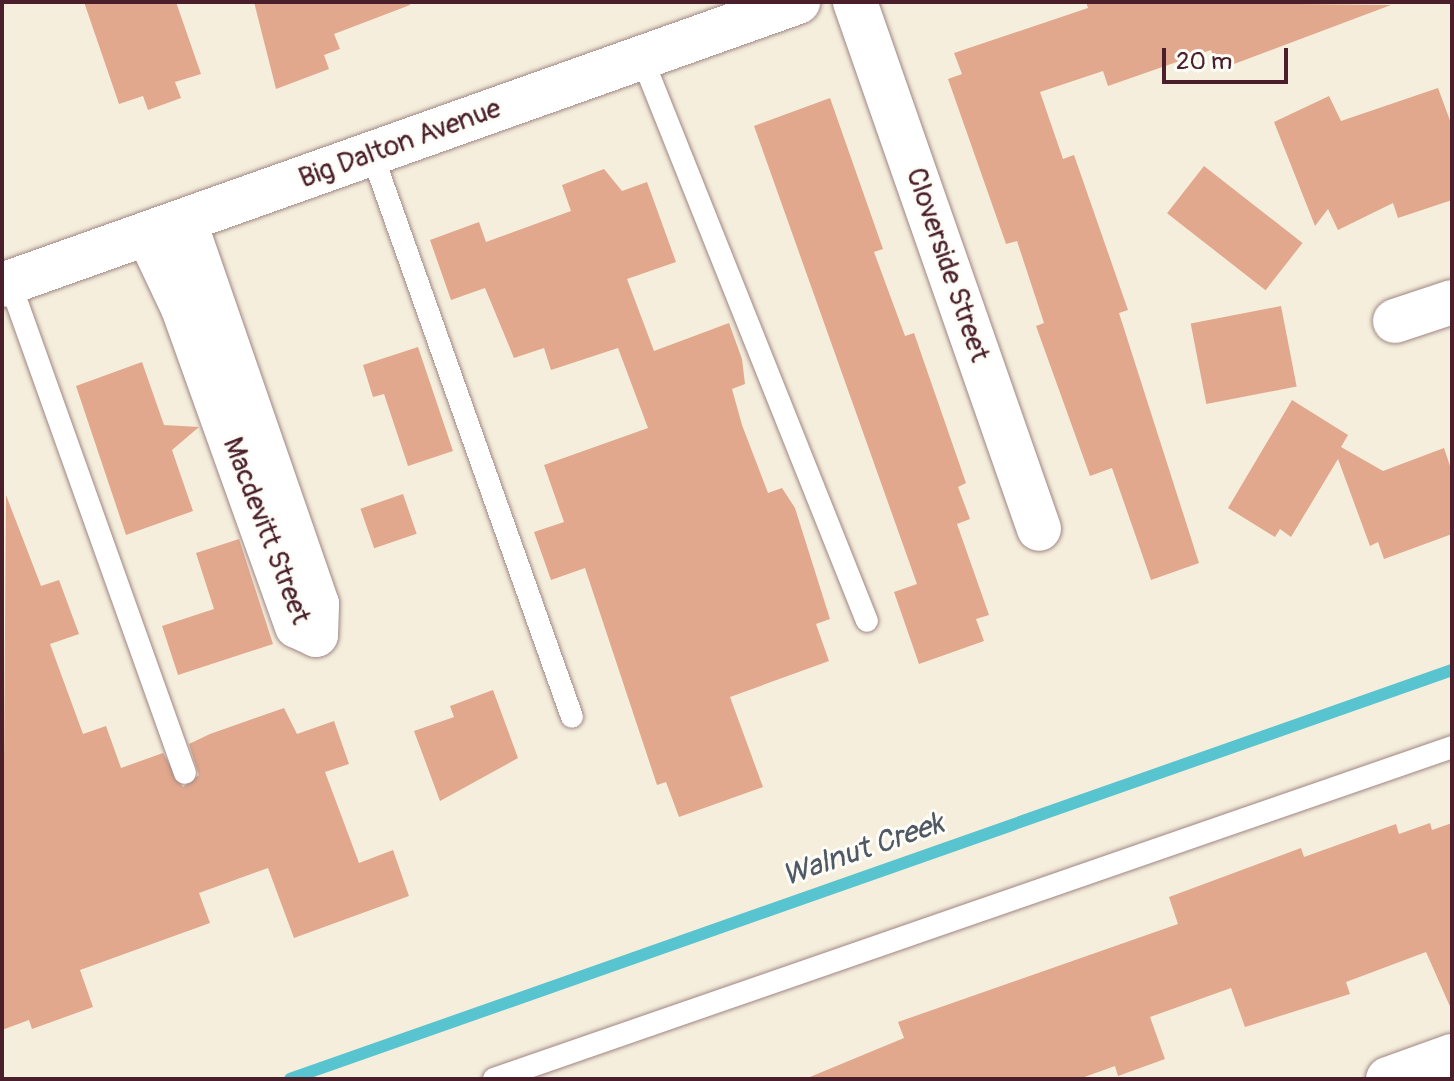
<!DOCTYPE html>
<html>
<head>
<meta charset="utf-8">
<style>
  body { margin:0 }
  #map { position:relative; width:1454px; height:1081px; overflow:hidden; background:#f5eedc; font-family:Pangolin,sans-serif }
  div>[style] { position:absolute }
  [style*='--x'] { left:calc(var(--x)*1px); top:calc(var(--y)*1px); width:calc(var(--w)*1px); rotate:calc(var(--a)*1deg) }
  .stream>* { height:12px; margin:-6px; padding:0 6px; transform-origin:6px; border-radius:6px; background:#58c4cf }
  .building>* { inset:0; background:#e1a88d; transform-origin:0 0 }
  .roads { filter:drop-shadow(0 0 2px #a08684) drop-shadow(0 0 2px #a08684) }
  .service>* { height:22px; margin:-11px; padding:0 11px; transform-origin:11px; border-radius:11px; background:#fff }
  .minor>* { height:44px; margin:-22px; padding:0 22px; transform-origin:22px; border-radius:22px; background:#fff }
  span { translate:-50% -50%; white-space:nowrap; text-align:center; line-height:1.15; -webkit-text-stroke:6px #fdfcf7; paint-order:stroke }
  .street-label { font-size:28px; color:#4a1f2b }
  .water-label { font-size:30px; color:#4f5964; font-style:italic }
  .frame { position:absolute; inset:0; border:4px solid #4a1f2b; pointer-events:none }
  .scale { position:absolute; left:1162px; top:48px; width:126px; height:36px; box-sizing:border-box; border:4px solid #4a1f2b; border-top:0; padding-left:10px; font-size:24px; line-height:28px; white-space:nowrap; color:#4a1f2b; -webkit-text-stroke:6px #fdfcf7; paint-order:stroke }
</style>
</head>
<body>
<div id="map">
  <div class="stream">
    <div style="--x:290;--y:1079;--w:1232;--a:-19.39"></div>
  </div>
  <div class="building">
    <div style="clip-path:polygon(84px 2px,176px 2px,201px 74px,175px 82px,181px 98px,148px 110px,143px 96px,119px 104px)"></div>
    <div style="clip-path:polygon(254px 2px,409px 2px,410px 5px,334px 34px,340px 49px,324px 55px,329px 69px,276px 89px)"></div>
    <div style="clip-path:polygon(1086px 2px,1391px 5px,1218px 70px,1211px 50px,1108px 86px,1103px 71px,1040px 92px,1063px 159px,1074px 155px,1128px 310px,1119px 313px,1199px 563px,1151px 580px,1112px 468px,1090px 476px,1036px 326px,1044px 323px,1017px 241px,1006px 244px,948px 79px,962px 74px,954px 53px,1088px 8px)"></div>
    <div style="clip-path:polygon(1438px 88px,1452px 126px,1452px 200px,1398px 218px,1393px 203px,1338px 230px,1328px 209px,1315px 226px,1274px 122px,1329px 96px,1341px 121px)"></div>
    <div style="clip-path:polygon(830px 98px,883px 249px,874px 252px,905px 336px,914px 333px,966px 483px,958px 487px,970px 519px,957px 524px,989px 615px,976px 619px,984px 641px,919px 664px,894px 592px,917px 584px,754px 126px)"></div>
    <div style="left:1204px;top:166px;width:125px;height:60px;rotate:38deg"></div>
    <div style="clip-path:polygon(604px 169px,622px 191px,647px 182px,676px 262px,627px 279px,654px 351px,729px 323px,742px 359px,745px 384px,732px 389px,742px 425px,768px 493px,782px 488px,795px 508px,830px 619px,816px 624px,829px 661px,730px 697px,763px 787px,679px 817px,666px 782px,657px 785px,585px 568px,551px 580px,534px 532px,564px 522px,544px 465px,648px 428px,618px 348px,551px 370px,544px 348px,514px 358px,485px 288px,451px 300px,430px 240px,479px 222px,486px 242px,571px 211px,562px 185px)"></div>
    <div style="left:1281px;top:306px;width:82px;height:92px;rotate:79deg"></div>
    <div style="clip-path:polygon(418px 347px,453px 451px,408px 466px,384px 394px,373px 397px,363px 365px)"></div>
    <div style="clip-path:polygon(142px 362px,164px 425px,199px 427px,172px 450px,193px 511px,126px 535px,76px 386px)"></div>
    <div style="clip-path:polygon(1292px 400px,1348px 435px,1341px 447px,1383px 471px,1444px 448px,1452px 472px,1452px 534px,1384px 559px,1378px 542px,1370px 546px,1338px 459px,1291px 537px,1280px 529px,1275px 537px,1228px 508px)"></div>
    <div style="left:403px;top:494px;width:42px;height:45px;rotate:71deg"></div>
    <div style="clip-path:polygon(6px 495px,41px 586px,59px 580px,79px 634px,50px 644px,83px 734px,106px 726px,121px 768px,163px 753px,183px 787px,199px 775px,189px 744px,210px 734px,284px 708px,297px 734px,334px 721px,349px 764px,325px 772px,359px 863px,393px 850px,409px 896px,294px 938px,268px 868px,199px 893px,210px 923px,80px 970px,93px 1007px,32px 1029px,29px 1020px,2px 1030px)"></div>
    <div style="clip-path:polygon(239px 539px,273px 644px,178px 675px,162px 626px,214px 609px,196px 553px)"></div>
    <div style="clip-path:polygon(493px 690px,518px 758px,440px 801px,414px 731px,454px 717px,450px 706px)"></div>
    <div style="clip-path:polygon(1430px 823px,1432px 830px,1452px 823px,1452px 1011px,1426px 952px,1346px 982px,1350px 994px,1245px 1027px,1231px 988px,1150px 1017px,1165px 1059px,1118px 1076px,1115px 1066px,1079px 1079px,805px 1079px,904px 1038px,898px 1022px,1178px 924px,1169px 897px,1301px 848px,1304px 857px,1396px 824px,1399px 834px)"></div>
  </div>
  <div class="roads">
    <div class="service">
      <div style="--x:642;--y:58;--w:606;--a:68.22"></div>
      <div style="--x:372;--y:154;--w:597;--a:70.44"></div>
      <div style="--x:10;--y:283;--w:520;--a:70.35"></div>
      <div style="--x:494;--y:1079;--w:1014;--a:-19.11"></div>
    </div>
    <div class="minor">
      <div style="--x:855;--y:2;--w:558;--a:70.75"></div>
      <div style="--x:148;--y:234;--w:82;--a:64.7"></div>
      <div style="--x:183;--y:308;--w:338;--a:70.3"></div>
      <div style="--x:297;--y:626;--w:21;--a:25"></div>
      <div style="--x:316;--y:635;--w:31;--a:-88"></div>
      <div style="--x:317;--y:604;--w:404;--a:-109.1"></div>
      <div style="--x:2;--y:285;--w:845;--a:-19.57"></div>
      <div style="--x:1395;--y:321;--w:60;--a:-18.4"></div>
      <div style="--x:1388;--y:1079;--w:68;--a:-19.8"></div>
    </div>
  </div>
  <div class="street-label">
    <span style="left:400px;top:144px;rotate:-20deg">Big Dalton Avenue</span>
    <span style="left:947px;top:265px;rotate:71deg">Cloverside Street</span>
    <span style="left:266px;top:531px;rotate:69deg">Macdevitt Street</span>
  </div>
  <div class="water-label">
    <span style="left:863px;top:850px;rotate:-19deg">Walnut Creek</span>
  </div>
  <div class="frame"></div>
  <div class="scale">20 m</div>
</div>
</body>
</html>
